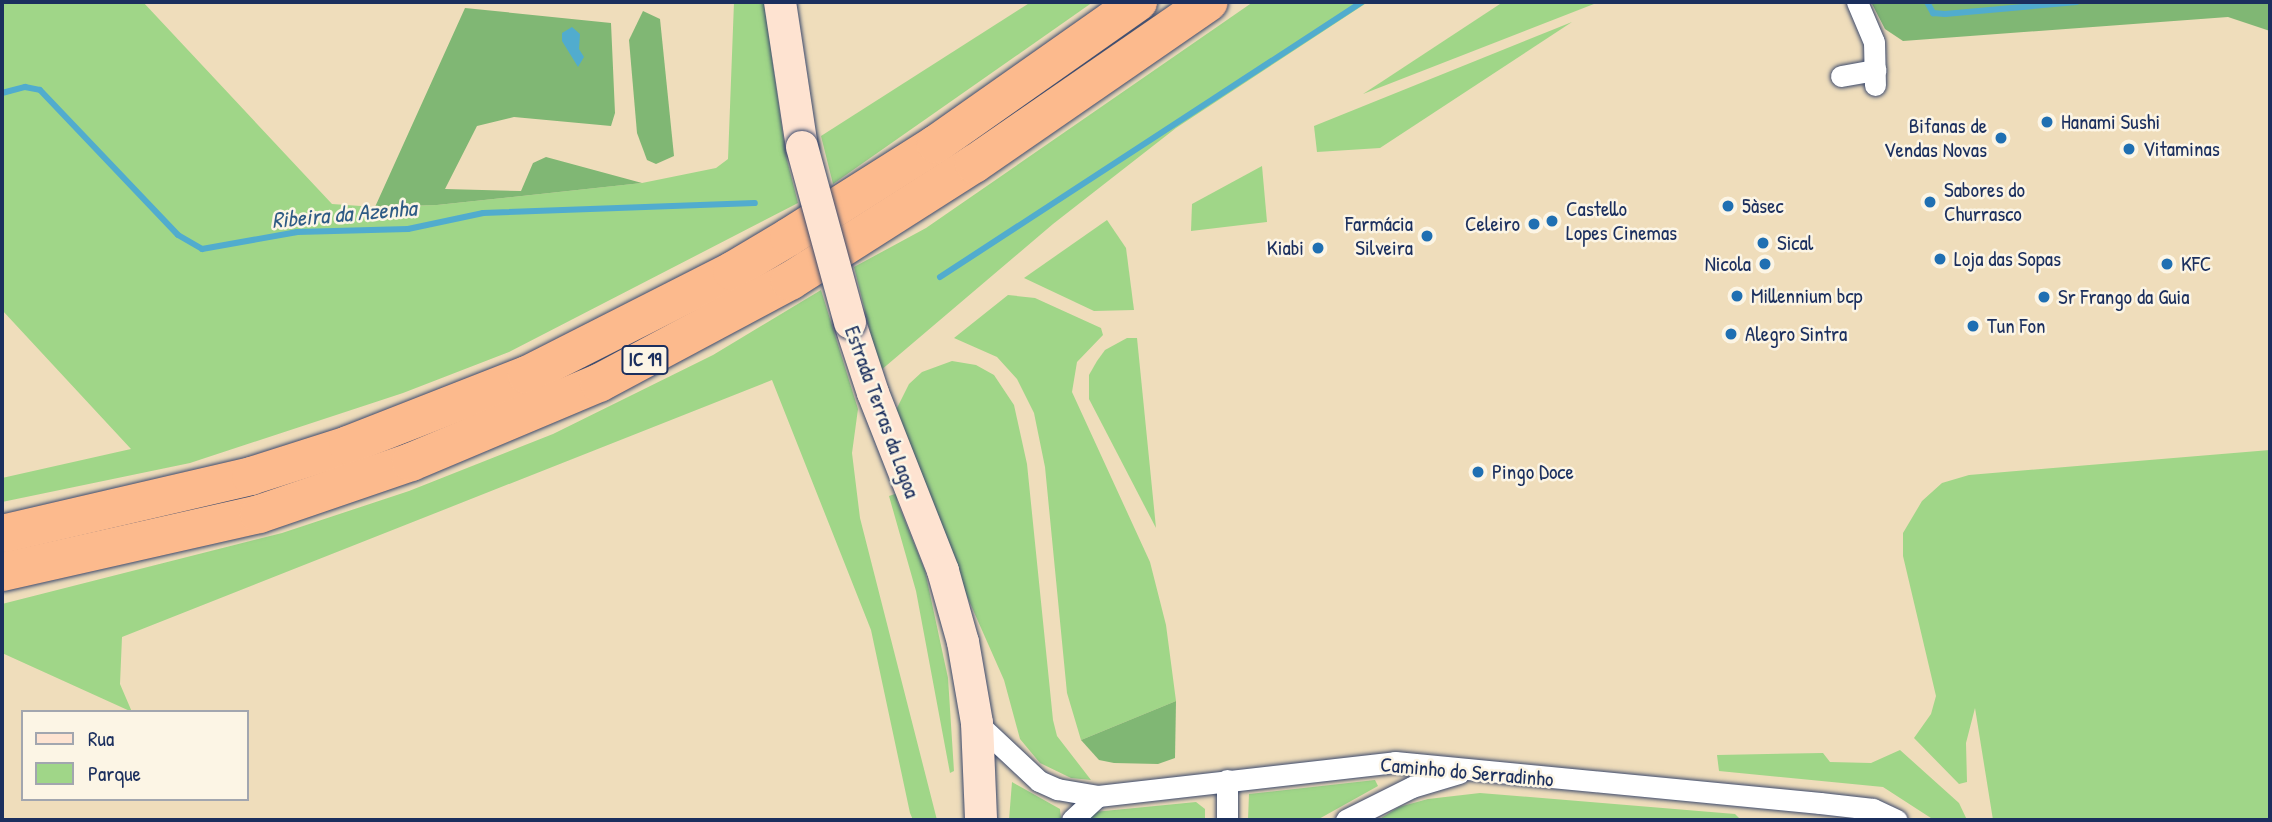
<!DOCTYPE html>
<html>
<head>
<meta charset="utf-8">
<style>
  body { margin:0 }
  #map { position:relative; width:2272px; height:822px; overflow:hidden; background:#efddbb; font-family:"Patrick Hand",sans-serif }
  div>[style] { position:absolute }
  [style*='--x'] { left:calc(var(--x)*1px); top:calc(var(--y)*1px); width:calc(var(--w)*1px); rotate:calc(var(--a)*1deg) }
  .green>* { inset:0; background:#a0d688 }
  .forest>* { inset:0; background:#80b774 }
  .water>* { inset:0; background:#51acce }
  .stream>* { height:6px; margin:-3px; padding:0 3px; transform-origin:3px; border-radius:3px; background:#51acce }
  .roads { filter:drop-shadow(0 0 2px #3b496c) drop-shadow(0 0 2px #3b496c) }
  .street>* { height:21px; margin:-10.5px; padding:0 10.5px; transform-origin:10.5px; border-radius:10.5px; background:#fff }
  .secondary>* { height:32px; margin:-16px; padding:0 16px; transform-origin:16px; border-radius:16px; background:#fee3d1 }
  .highway>* { height:38px; margin:-19px; padding:0 19px; transform-origin:19px; border-radius:19px; background:#fcba8d }
  .bridges { filter:drop-shadow(0 0 2px #3b496c) drop-shadow(0 0 2px #3b496c) }
  .secondary-bridge>* { height:32px; margin:-16px; padding:0 16px; transform-origin:16px; border-radius:16px; background:#fee3d1 }
  .dots>* { width:19px; height:19px; translate:-50% -50%; box-sizing:border-box; border:4px solid #fcf5e5; border-radius:50% }
  span { translate:-50% -50%; white-space:nowrap; text-align:center; line-height:1.15; -webkit-text-stroke:5px #fcf5e5; paint-order:stroke }
  .shield-label span { padding:2px 5px; background:#fcf5e5; border:2px solid; border-radius:5px; -webkit-text-stroke-width:0 }
  .shield-label { font-size:19px; color:#1b2f5e; font-weight:700 }
  .poi-label { font-size:21px; color:#1b2f5e }
  .left { translate:0 -50%; text-align:left }
  .right { translate:-100% -50%; text-align:right }
  .street-label { font-size:21px; color:#1b2f5e }
  .water-label { font-size:23px; color:#2e5b85; font-style:italic }
  .frame { position:absolute; inset:0; border:4px solid #1b2f5e; pointer-events:none }
  .legend { position:absolute; left:21px; top:710px; width:228px; height:91px; box-sizing:border-box; background:#fcf5e5; border:2px solid #a2a6af; margin:0; padding:9px 12px; list-style:none; font-size:21px; color:#1b2f5e }
  .legend li { display:flex; align-items:center; gap:14px; height:35px }
  .legend b { width:35px; border:2px solid #a2a6af }
</style>
</head>
<body>
<div id="map">
  <div class="green">
    <div style="clip-path:polygon(2px 2px,143px 2px,332px 204px,375px 207px,437px 205px,642px 183px,716px 168px,728px 159px,734px 2px,764px 2px,786px 156px,798px 203px,509px 352px,403px 393px,190px 463px,2px 502px,2px 478px,131px 449px,2px 310px)"></div>
    <div style="clip-path:polygon(1031px 2px,1093px 2px,833px 184px,821px 136px)"></div>
    <div style="clip-path:polygon(1253px 2px,1368px 2px,1176px 128px,1053px 224px,880px 371px,854px 267px,926px 228px)"></div>
    <div style="clip-path:polygon(1503px 2px,1599px 2px,1363px 94px)"></div>
    <div style="clip-path:polygon(1572px 22px,1380px 148px,1317px 152px,1314px 126px)"></div>
    <div style="clip-path:polygon(1262px 166px,1267px 222px,1191px 231px,1192px 204px)"></div>
    <div style="clip-path:polygon(1107px 220px,1126px 248px,1134px 310px,1094px 311px,1024px 278px)"></div>
    <div style="clip-path:polygon(821px 290px,858px 409px,852px 453px,860px 518px,937px 820px,913px 820px,910px 813px,871px 630px,772px 380px,122px 637px,120px 684px,132px 712px,2px 653px,2px 604px,282px 533px,409px 491px,553px 434px,713px 355px)"></div>
    <div style="clip-path:polygon(1008px 295px,1035px 298px,1101px 328px,1103px 335px,1077px 362px,1072px 392px,1150px 562px,1166px 625px,1176px 701px,1081px 740px,1067px 693px,1045px 467px,1034px 413px,1017px 379px,997px 357px,954px 338px)"></div>
    <div style="clip-path:polygon(1127px 338px,1137px 338px,1156px 528px,1089px 399px,1089px 375px,1097px 361px,1105px 350px)"></div>
    <div style="clip-path:polygon(952px 361px,976px 365px,994px 375px,1014px 405px,1027px 464px,1053px 720px,1057px 736px,1091px 780px,1071px 778px,1040px 763px,1020px 739px,1004px 680px,917px 483px,894px 414px,909px 384px,922px 372px)"></div>
    <div style="clip-path:polygon(2270px 450px,2270px 820px,1993px 820px,1975px 708px,1966px 743px,1967px 782px,1959px 784px,1914px 738px,1931px 714px,1936px 696px,1903px 556px,1903px 533px,1922px 501px,1942px 483px,1969px 475px)"></div>
    <div style="clip-path:polygon(898px 493px,897px 501px,925px 571px,948px 678px,954px 771px,950px 773px,916px 591px,889px 496px)"></div>
    <div style="clip-path:polygon(1900px 750px,1959px 803px,1967px 820px,1934px 820px,1883px 787px,1719px 771px,1717px 755px,1823px 753px,1830px 762px,1871px 763px)"></div>
    <div style="clip-path:polygon(1375px 780px,1378px 786px,1317px 820px,1248px 820px,1249px 794px)"></div>
    <div style="clip-path:polygon(1012px 782px,1060px 809px,1061px 820px,1009px 820px)"></div>
    <div style="clip-path:polygon(1480px 793px,1735px 814px,1741px 820px,1378px 820px,1399px 807px,1428px 799px)"></div>
    <div style="clip-path:polygon(1196px 802px,1205px 809px,1205px 820px,1083px 820px,1094px 812px)"></div>
  </div>
  <div class="forest">
    <div style="clip-path:polygon(1871px 2px,2270px 2px,2270px 31px,2228px 17px,1903px 41px,1885px 29px)"></div>
    <div style="clip-path:polygon(465px 8px,611px 23px,615px 113px,611px 126px,514px 117px,477px 126px,445px 189px,521px 191px,533px 163px,546px 157px,642px 183px,437px 205px,375px 207px)"></div>
    <div style="clip-path:polygon(643px 11px,660px 19px,674px 156px,656px 164px,647px 160px,637px 133px,629px 40px)"></div>
    <div style="clip-path:polygon(1176px 701px,1175px 758px,1158px 764px,1114px 763px,1099px 760px,1081px 740px)"></div>
  </div>
  <div class="water">
    <div style="clip-path:polygon(572px 27px,580px 34px,579px 49px,584px 57px,578px 67px,562px 41px,562px 33px)"></div>
  </div>
  <div class="stream">
    <div style="--x:1927;--y:2;--w:13;--a:61"></div>
    <div style="--x:1933;--y:13;--w:12;--a:5"></div>
    <div style="--x:1945;--y:14;--w:132;--a:-5.2"></div>
    <div style="--x:2;--y:93;--w:24;--a:-15"></div>
    <div style="--x:25;--y:87;--w:15;--a:11"></div>
    <div style="--x:40;--y:90;--w:200;--a:46.4"></div>
    <div style="--x:178;--y:235;--w:28;--a:30"></div>
    <div style="--x:202;--y:249;--w:97;--a:-10.1"></div>
    <div style="--x:297;--y:232;--w:111;--a:-1.5"></div>
    <div style="--x:408;--y:229;--w:77;--a:-12"></div>
    <div style="--x:483;--y:213;--w:272;--a:-2.1"></div>
    <div style="--x:940;--y:277;--w:504;--a:-33.09"></div>
  </div>
  <div class="roads">
    <div class="street">
      <div style="--x:1857;--y:2;--w:43;--a:67"></div>
      <div style="--x:1874;--y:42;--w:43;--a:88.7"></div>
      <div style="--x:1841;--y:76;--w:35;--a:-10"></div>
      <div style="--x:977;--y:723;--w:85;--a:43.1"></div>
      <div style="--x:1039;--y:781;--w:20;--a:24"></div>
      <div style="--x:1057;--y:789;--w:42;--a:9.7"></div>
      <div style="--x:1098;--y:796;--w:299;--a:-6.5"></div>
      <div style="--x:1395;--y:762;--w:427;--a:5.5"></div>
      <div style="--x:1820;--y:803;--w:53;--a:6.5"></div>
      <div style="--x:1873;--y:809;--w:26;--a:25"></div>
      <div style="--x:1072;--y:820;--w:35;--a:-43"></div>
      <div style="--x:1227;--y:820;--w:40;--a:-90"></div>
      <div style="--x:1346;--y:820;--w:74;--a:-26.6"></div>
      <div style="--x:1412;--y:787;--w:49;--a:-16.6"></div>
    </div>
    <div class="secondary">
      <div style="--x:780;--y:2;--w:147;--a:81.4"></div>
      <div style="--x:850;--y:323;--w:74;--a:71.8"></div>
      <div style="--x:873;--y:393;--w:191;--a:68.5"></div>
      <div style="--x:943;--y:571;--w:74;--a:74.3"></div>
      <div style="--x:963;--y:642;--w:82;--a:80.2"></div>
      <div style="--x:977;--y:723;--w:97;--a:87.6"></div>
    </div>
    <div class="highway">
      <div style="--x:2;--y:534;--w:256;--a:-13.1"></div>
      <div style="--x:251;--y:476;--w:102;--a:-17.7"></div>
      <div style="--x:348;--y:445;--w:192;--a:-21.4"></div>
      <div style="--x:527;--y:375;--w:230;--a:-26.9"></div>
      <div style="--x:732;--y:271;--w:66;--a:-30.8"></div>
      <div style="--x:789;--y:237;--w:174;--a:-32.3"></div>
      <div style="--x:936;--y:144;--w:247;--a:-35.1"></div>
      <div style="--x:2;--y:572;--w:263;--a:-12.7"></div>
      <div style="--x:259;--y:514;--w:161;--a:-18.9"></div>
      <div style="--x:411;--y:462;--w:204;--a:-22.8"></div>
      <div style="--x:599;--y:383;--w:217;--a:-28.1"></div>
      <div style="--x:790;--y:281;--w:218;--a:-32.5"></div>
      <div style="--x:974;--y:164;--w:285;--a:-34.6"></div>
    </div>
  </div>
  <div class="bridges">
    <div class="secondary-bridge">
      <div style="--x:802;--y:147;--w:182;--a:74.7"></div>
    </div>
  </div>
  <div class="dots">
    <div style="left:2047px;top:122px;background:#1f6fb2"></div>
    <div style="left:2001px;top:138px;background:#1f6fb2"></div>
    <div style="left:2129px;top:149px;background:#1f6fb2"></div>
    <div style="left:1930px;top:202px;background:#1f6fb2"></div>
    <div style="left:1728px;top:206px;background:#1f6fb2"></div>
    <div style="left:1552px;top:221px;background:#1f6fb2"></div>
    <div style="left:1534px;top:224px;background:#1f6fb2"></div>
    <div style="left:1427px;top:236px;background:#1f6fb2"></div>
    <div style="left:1763px;top:243px;background:#1f6fb2"></div>
    <div style="left:1318px;top:248px;background:#1f6fb2"></div>
    <div style="left:1940px;top:259px;background:#1f6fb2"></div>
    <div style="left:1765px;top:264px;background:#1f6fb2"></div>
    <div style="left:2167px;top:264px;background:#1f6fb2"></div>
    <div style="left:1737px;top:296px;background:#1f6fb2"></div>
    <div style="left:2044px;top:297px;background:#1f6fb2"></div>
    <div style="left:1973px;top:326px;background:#1f6fb2"></div>
    <div style="left:1731px;top:334px;background:#1f6fb2"></div>
    <div style="left:1478px;top:472px;background:#1f6fb2"></div>
  </div>
  <div class="shield-label">
    <span style="left:645px;top:360px">IC 19</span>
  </div>
  <div class="poi-label">
    <span class="left" style="left:2061px;top:122px">Hanami Sushi</span>
    <span class="right" style="left:1987px;top:138px">Bifanas de<br>Vendas Novas</span>
    <span class="left" style="left:2143px;top:149px">Vitaminas</span>
    <span class="left" style="left:1944px;top:202px">Sabores do<br>Churrasco</span>
    <span class="left" style="left:1742px;top:206px">5àsec</span>
    <span class="left" style="left:1566px;top:221px">Castello<br>Lopes Cinemas</span>
    <span class="right" style="left:1413px;top:236px">Farmácia<br>Silveira</span>
    <span class="right" style="left:1520px;top:224px">Celeiro</span>
    <span class="left" style="left:1777px;top:243px">Sical</span>
    <span class="right" style="left:1304px;top:248px">Kiabi</span>
    <span class="left" style="left:1954px;top:259px">Loja das Sopas</span>
    <span class="right" style="left:1751px;top:264px">Nicola</span>
    <span class="left" style="left:2181px;top:264px">KFC</span>
    <span class="left" style="left:1751px;top:296px">Millennium bcp</span>
    <span class="left" style="left:2058px;top:297px">Sr Frango da Guia</span>
    <span class="left" style="left:1987px;top:326px">Tun Fon</span>
    <span class="left" style="left:1745px;top:334px">Alegro Sintra</span>
    <span class="left" style="left:1492px;top:472px">Pingo Doce</span>
  </div>
  <div class="street-label">
    <span style="left:882px;top:412px;rotate:70deg">Estrada Terras da Lagoa</span>
    <span style="left:1467px;top:772px;rotate:5deg">Caminho do Serradinho</span>
  </div>
  <div class="water-label">
    <span style="left:344px;top:214px;rotate:-5deg">Ribeira da Azenha</span>
  </div>
  <div class="frame"></div>
  <ul class="legend">
  <li><b style="height:9px;background:#fee3d1"></b>Rua</li>
  <li><b style="height:19px;background:#a0d688"></b>Parque</li>
  </ul>
</div>
</body>
</html>
